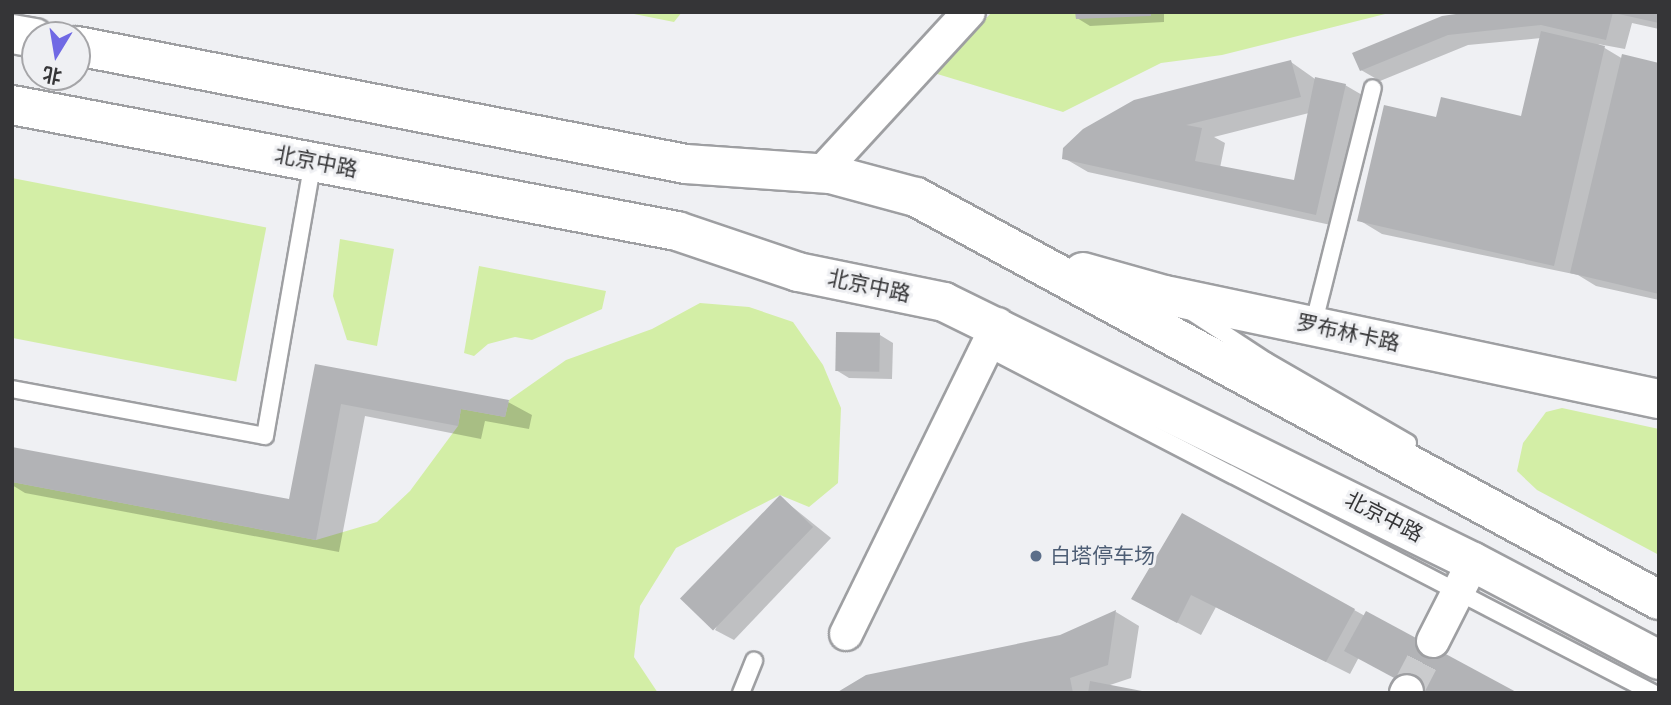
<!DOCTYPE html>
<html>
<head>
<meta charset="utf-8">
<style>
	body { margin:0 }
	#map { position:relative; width:1671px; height:705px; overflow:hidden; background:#eff0f3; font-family:Karla,"Noto Sans SC",sans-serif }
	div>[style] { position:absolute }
	.green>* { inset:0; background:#d3eea6; transform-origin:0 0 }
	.shadow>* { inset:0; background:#0003 }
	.building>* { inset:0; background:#b2b3b6; transform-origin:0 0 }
	.street-tunnel>* { height:32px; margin-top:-16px; transform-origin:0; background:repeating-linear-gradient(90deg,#cacbcd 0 32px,transparent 0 48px) }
	.roads { filter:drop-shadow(2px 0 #9e9fa2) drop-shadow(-2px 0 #9e9fa2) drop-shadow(0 2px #9e9fa2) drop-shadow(0 -2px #9e9fa2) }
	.lane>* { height:16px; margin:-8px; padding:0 8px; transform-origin:8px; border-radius:8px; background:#fff }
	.street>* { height:32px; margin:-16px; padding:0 16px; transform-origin:16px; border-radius:16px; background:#fff }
	.secondary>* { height:38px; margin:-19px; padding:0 19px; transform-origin:19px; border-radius:19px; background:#fff }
	.dots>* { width:19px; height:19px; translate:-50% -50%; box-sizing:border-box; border:4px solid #eff0f3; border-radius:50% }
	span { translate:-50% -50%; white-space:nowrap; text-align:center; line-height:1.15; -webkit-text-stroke:6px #eff0f3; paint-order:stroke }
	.street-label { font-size:21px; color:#353537 }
	.service-label { font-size:21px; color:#4e5e75 }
	.left { translate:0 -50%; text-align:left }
	.frame { position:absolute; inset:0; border:14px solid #353537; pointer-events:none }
	.north { position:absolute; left:21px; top:21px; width:70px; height:70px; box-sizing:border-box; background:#eff0f3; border:2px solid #a5a5a8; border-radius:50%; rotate:191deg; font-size:19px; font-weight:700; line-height:28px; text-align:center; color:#353537 }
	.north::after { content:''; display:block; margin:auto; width:24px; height:32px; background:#7069e4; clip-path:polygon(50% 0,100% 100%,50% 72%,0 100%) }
</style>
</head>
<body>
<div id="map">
	<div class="green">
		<i style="clip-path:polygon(624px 12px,682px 12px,674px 22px)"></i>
		<i style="clip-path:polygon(992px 12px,1393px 12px,1222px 55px,1161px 63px,1063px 112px,934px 73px)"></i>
		<i style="left:12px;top:178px;width:259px;height:157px;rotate:11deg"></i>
		<i style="clip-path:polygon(340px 239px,394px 249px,377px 346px,347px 340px,333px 296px)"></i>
		<i style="clip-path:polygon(479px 266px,606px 291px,602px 309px,532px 340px,515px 337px,488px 344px,474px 356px,464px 353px)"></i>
		<i style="clip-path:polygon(700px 303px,749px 307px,793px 322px,823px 365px,841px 408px,838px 483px,809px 507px,780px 495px,676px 548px,640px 606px,634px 657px,658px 693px,12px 693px,12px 482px,316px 540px,377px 522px,410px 491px,458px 426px,461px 409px,505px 417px,509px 400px,566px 360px,652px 329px)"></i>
		<i style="clip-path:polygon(1562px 408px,1659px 429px,1659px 555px,1537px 490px,1517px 471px,1523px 443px,1546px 412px)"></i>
	</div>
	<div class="shadow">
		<i style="clip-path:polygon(1077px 12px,1164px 12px,1164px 22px,1090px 26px,1077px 18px)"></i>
		<i style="clip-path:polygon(1659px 12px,1659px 29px,1632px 23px,1625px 49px,1598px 44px,1623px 59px,1659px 65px,1659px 300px,1596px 286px,1578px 275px,1382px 234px,1359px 220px,1437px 119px,1522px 118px,1541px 38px,1468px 45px,1380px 81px,1361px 70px,1442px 17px)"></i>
		<i style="clip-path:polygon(evenodd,1291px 62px,1315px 79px,1345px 85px,1369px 99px,1340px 227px,1088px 172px,1064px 158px,1291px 62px,1309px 113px,1295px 182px,1220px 168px,1225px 143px,1214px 137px,1309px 113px)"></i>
		<i style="clip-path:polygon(880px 335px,893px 343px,892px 379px,849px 378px,836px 370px)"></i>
		<i style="clip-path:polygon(316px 366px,508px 402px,532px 415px,529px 429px,485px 421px,481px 439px,365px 416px,339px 552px,25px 493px,12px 485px,12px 449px,290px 501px)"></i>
		<i style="clip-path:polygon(780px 497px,831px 538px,734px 640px,715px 630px)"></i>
		<i style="clip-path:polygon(1183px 515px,1365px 616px,1359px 657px,1350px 674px,1216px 607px,1201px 635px,1157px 612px)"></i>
		<i style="clip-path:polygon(1116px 612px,1139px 626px,1131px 678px,1107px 686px,1140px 693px,840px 693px,1061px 636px)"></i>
	</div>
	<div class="building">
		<i style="clip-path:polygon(1075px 12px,1151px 12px,1151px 16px,1076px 19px)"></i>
		<i style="clip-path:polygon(1470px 12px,1613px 12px,1606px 40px,1541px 25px,1448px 35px,1360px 71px,1352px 53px,1442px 16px)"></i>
		<i style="clip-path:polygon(1659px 12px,1659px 23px,1614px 13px,1615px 12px)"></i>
		<i style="clip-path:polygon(1541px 31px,1605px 46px,1554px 266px,1357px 221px,1384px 105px,1436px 117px,1441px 97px,1521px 116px)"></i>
		<i style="clip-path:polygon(1622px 54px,1659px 63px,1659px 294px,1570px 273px)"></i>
		<i style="clip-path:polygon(1291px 60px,1301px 97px,1186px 125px,1202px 128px,1195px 161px,1294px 180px,1315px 77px,1346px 84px,1316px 215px,1062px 159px,1063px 148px,1083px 129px,1134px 100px)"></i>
		<i style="left:836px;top:332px;width:44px;height:39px;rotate:1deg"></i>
		<i style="clip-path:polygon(315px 364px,509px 400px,505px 417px,461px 409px,458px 426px,341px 404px,316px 540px,12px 482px,12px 447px,289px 499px)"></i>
		<i style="left:780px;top:495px;width:46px;height:144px;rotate:44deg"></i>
		<i style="clip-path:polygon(1182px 513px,1355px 609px,1326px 662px,1191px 595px,1177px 623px,1131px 599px)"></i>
		<i style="clip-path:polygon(1116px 610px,1108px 665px,1070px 678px,1073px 693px,836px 693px,866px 675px,1060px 635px)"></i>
		<i style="clip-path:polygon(1366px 611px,1518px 693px,1422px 693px,1344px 651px)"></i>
		<i style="clip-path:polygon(1090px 681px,1142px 691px,1142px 693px,1088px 693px)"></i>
	</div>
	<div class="street-tunnel">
		<i style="left:1407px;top:691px;width:56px;rotate:-62.5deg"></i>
	</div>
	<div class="roads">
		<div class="lane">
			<i style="left:1193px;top:313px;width:87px;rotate:33.3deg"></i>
			<i style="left:1266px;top:361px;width:164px;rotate:30deg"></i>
			<i style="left:1313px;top:326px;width:245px;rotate:-75.9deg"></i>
			<i style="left:987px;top:348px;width:750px;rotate:27.38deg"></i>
			<i style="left:12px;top:389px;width:257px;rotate:10.5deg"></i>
			<i style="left:265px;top:436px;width:278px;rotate:-80.1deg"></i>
			<i style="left:741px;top:693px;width:35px;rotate:-68deg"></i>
		</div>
		<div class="street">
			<i style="left:820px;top:174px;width:220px;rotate:-47.4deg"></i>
			<i style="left:846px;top:634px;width:345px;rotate:-63.9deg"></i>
			<i style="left:1433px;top:641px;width:89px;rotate:-63.1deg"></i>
			<i style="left:1406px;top:693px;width:2px;rotate:-63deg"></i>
		</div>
		<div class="secondary">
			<i style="left:12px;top:34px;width:23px;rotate:10deg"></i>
			<i style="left:77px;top:46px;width:620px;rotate:10.97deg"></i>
			<i style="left:686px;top:164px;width:144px;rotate:4deg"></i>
			<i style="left:830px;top:174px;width:89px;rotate:15deg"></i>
			<i style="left:916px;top:197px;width:845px;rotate:28.48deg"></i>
			<i style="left:12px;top:105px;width:677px;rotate:10.73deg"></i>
			<i style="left:677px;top:231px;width:128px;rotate:18.7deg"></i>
			<i style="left:798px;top:272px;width:149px;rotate:11.6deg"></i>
			<i style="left:944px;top:302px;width:589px;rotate:26.17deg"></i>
			<i style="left:1473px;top:562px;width:210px;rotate:27.8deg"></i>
			<i style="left:1083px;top:272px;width:85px;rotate:15.7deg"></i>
			<i style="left:1165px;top:295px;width:505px;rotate:11.89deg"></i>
		</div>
	</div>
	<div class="dots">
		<i style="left:1036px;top:556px;background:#5c6f8a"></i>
	</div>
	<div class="street-label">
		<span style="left:316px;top:162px;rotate:11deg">北京中路</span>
		<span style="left:869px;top:286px;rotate:12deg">北京中路</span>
		<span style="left:1348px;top:333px;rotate:12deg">罗布林卡路</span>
		<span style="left:1384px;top:517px;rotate:27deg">北京中路</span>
	</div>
	<div class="service-label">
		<span class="left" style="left:1050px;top:556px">白塔停车场</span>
	</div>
	<div class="frame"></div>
	<div class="north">北</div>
</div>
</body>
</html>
